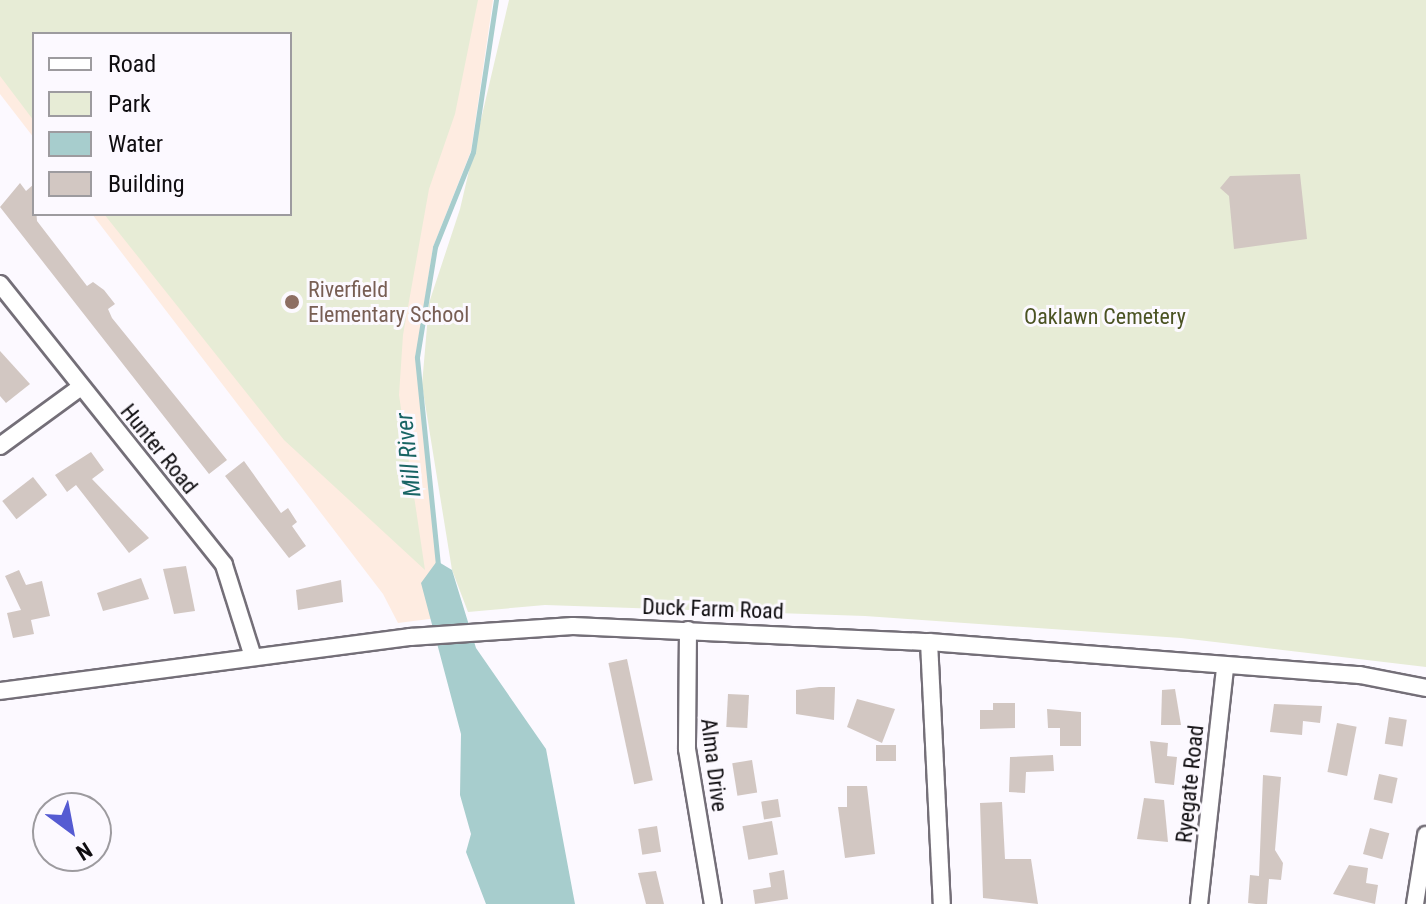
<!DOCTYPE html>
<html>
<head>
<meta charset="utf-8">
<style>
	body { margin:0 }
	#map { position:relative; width:1426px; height:904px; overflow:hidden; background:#fcf9ff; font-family:"Roboto Condensed",sans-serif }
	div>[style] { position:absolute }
	.education>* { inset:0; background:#feece1 }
	.green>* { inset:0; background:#e7ecd6 }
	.water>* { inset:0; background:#a7cdcd }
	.stream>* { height:5px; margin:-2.5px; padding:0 2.5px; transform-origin:2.5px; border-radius:2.5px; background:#a7cdcd }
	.building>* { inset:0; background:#d2c7c2; transform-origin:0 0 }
	.roads { filter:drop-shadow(2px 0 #746f78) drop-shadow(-2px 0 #746f78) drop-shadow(0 2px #746f78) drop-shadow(0 -2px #746f78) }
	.minor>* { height:16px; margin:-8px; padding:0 8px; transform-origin:8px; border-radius:8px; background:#fff }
	.dots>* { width:22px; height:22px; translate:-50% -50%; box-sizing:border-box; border:4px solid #fcf9ff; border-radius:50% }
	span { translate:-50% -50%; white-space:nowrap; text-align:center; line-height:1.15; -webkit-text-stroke:6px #fcf9ff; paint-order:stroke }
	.education-label { font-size:22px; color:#785e54 }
	.left { translate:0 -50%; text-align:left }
	.park-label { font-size:22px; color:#4b5323 }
	.street-label { font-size:22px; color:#0f0d10 }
	.water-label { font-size:24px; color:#186464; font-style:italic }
	.legend { position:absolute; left:32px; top:32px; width:260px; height:184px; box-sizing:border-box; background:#fcf9ff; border:2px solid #9d9b9f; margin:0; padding:10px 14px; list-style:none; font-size:24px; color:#0f0d10 }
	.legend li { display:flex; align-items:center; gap:16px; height:40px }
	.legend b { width:40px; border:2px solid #9d9b9f }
	.north { position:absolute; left:32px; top:792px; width:80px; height:80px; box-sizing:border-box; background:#fcf9ff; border:2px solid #9d9b9f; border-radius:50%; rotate:148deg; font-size:22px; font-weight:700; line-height:32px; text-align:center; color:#0f0d10 }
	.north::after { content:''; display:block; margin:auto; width:28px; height:36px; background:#555bd2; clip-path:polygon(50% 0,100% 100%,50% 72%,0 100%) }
</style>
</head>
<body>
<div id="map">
	<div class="education">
		<i style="clip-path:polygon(0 0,493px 0,471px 151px,433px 247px,416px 357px,445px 617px,398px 623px,383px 594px,92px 214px,290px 214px,290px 34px,34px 34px,34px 138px,0 94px)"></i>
	</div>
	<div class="green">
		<i style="clip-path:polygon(0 0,478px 0,455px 114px,429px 189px,403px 335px,399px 395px,425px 570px,284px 440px,104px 214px,290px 214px,290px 34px,34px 34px,34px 121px,0 76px)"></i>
		<i style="clip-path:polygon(509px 0,1426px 0,1426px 667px,1181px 638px,865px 616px,545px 605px,468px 612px,452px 570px,422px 385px,429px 303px,460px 209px)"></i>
	</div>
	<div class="water">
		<i style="clip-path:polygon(437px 561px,452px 570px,476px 648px,546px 749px,575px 904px,486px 904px,466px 852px,471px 834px,460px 795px,461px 734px,421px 583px)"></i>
	</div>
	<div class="stream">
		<i style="left:438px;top:565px;width:209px;rotate:-95.8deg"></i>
		<i style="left:417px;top:357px;width:111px;rotate:-80.7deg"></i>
		<i style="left:435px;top:247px;width:102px;rotate:-68.2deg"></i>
		<i style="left:473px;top:152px;width:154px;rotate:-81.4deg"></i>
	</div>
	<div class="building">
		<i style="clip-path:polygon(1300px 174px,1307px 239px,1234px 249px,1229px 196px,1220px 188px,1230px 176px)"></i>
		<i style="clip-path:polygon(20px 183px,26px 191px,34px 184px,37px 221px,87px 286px,93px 282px,104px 290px,115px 304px,108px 309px,112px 318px,227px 460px,209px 474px,0 207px)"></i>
		<i style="clip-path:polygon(0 351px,30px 384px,6px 403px,0 396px)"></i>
		<i style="clip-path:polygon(91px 452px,104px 470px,92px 479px,149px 538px,129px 553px,76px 485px,67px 492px,55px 475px)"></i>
		<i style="clip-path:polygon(244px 461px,281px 513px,288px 508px,297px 522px,292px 526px,306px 546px,289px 558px,225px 476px)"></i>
		<i style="left:33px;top:477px;width:23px;height:39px;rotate:52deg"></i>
		<i style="clip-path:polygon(186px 566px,195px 611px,174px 614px,163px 569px)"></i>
		<i style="clip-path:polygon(19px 570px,26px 585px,42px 581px,50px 616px,31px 620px,34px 634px,13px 638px,7px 613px,21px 610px,5px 576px)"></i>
		<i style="clip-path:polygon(141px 578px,149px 599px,103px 611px,97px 593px)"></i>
		<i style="clip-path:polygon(341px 580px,343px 602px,298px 610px,296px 590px)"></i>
		<i style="left:627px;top:659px;width:124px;height:19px;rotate:78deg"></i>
		<i style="clip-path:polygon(819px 687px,835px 687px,834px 720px,796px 714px,796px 690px)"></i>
		<i style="clip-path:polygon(1175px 689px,1181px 725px,1161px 725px,1162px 690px)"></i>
		<i style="left:728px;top:694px;width:21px;height:33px;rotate:3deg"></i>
		<i style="clip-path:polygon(857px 699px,895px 709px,882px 743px,847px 727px)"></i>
		<i style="clip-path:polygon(993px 703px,1015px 703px,1015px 728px,980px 729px,980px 710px,993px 710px)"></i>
		<i style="clip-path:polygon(1274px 704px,1322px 706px,1320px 723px,1303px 721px,1302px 735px,1270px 732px)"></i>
		<i style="clip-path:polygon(1047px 709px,1081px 712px,1081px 746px,1060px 746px,1060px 728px,1048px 728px)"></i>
		<i style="left:1389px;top:717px;width:18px;height:27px;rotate:9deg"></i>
		<i style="left:1337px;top:723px;width:20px;height:50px;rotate:11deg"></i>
		<i style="clip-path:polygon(1150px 741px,1168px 743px,1167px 756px,1177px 757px,1174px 785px,1155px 783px)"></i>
		<i style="left:876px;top:745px;width:20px;height:16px"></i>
		<i style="clip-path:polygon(1053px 755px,1054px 771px,1026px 772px,1025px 793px,1009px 792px,1010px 757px)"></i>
		<i style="left:752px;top:760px;width:33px;height:20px;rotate:81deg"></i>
		<i style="left:1379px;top:774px;width:19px;height:26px;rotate:12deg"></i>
		<i style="clip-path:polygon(1263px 775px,1281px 777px,1275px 850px,1283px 863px,1281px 880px,1269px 879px,1267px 904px,1256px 904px,1248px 903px,1250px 875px,1259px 876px)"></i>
		<i style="clip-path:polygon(847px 786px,867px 786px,875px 854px,845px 858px,838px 807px,847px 807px)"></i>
		<i style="clip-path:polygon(1144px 798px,1164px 800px,1168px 842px,1137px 839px)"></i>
		<i style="left:778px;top:799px;width:18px;height:17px;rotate:81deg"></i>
		<i style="clip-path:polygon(1002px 802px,1005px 859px,1031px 859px,1038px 904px,983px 898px,980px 803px)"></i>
		<i style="left:772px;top:821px;width:34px;height:30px;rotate:80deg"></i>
		<i style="left:657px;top:826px;width:26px;height:19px;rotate:81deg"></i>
		<i style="left:1370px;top:828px;width:20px;height:27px;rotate:15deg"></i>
		<i style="clip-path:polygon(1349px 865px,1368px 868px,1366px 883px,1378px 885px,1375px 904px,1333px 894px)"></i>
		<i style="clip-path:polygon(784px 870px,788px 899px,755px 904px,753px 890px,771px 887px,769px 873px)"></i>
		<i style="clip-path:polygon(656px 871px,664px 904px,646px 904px,638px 873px)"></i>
	</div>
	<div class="roads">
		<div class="minor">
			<i style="left:0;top:284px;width:359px;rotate:51.4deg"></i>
			<i style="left:224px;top:565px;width:96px;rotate:72.5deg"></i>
			<i style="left:0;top:446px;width:100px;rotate:-36.1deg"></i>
			<i style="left:688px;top:630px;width:119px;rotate:90.5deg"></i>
			<i style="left:687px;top:749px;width:157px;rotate:80.5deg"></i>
			<i style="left:929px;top:642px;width:262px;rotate:87.2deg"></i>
			<i style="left:0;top:691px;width:414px;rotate:-7.5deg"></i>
			<i style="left:410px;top:637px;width:163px;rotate:-3.9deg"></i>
			<i style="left:573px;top:626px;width:356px;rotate:2.6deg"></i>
			<i style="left:929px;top:642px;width:432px;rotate:4.4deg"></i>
			<i style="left:1360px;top:675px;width:67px;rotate:11.1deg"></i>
			<i style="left:1199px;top:904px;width:236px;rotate:-83.7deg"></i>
			<i style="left:1415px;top:904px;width:70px;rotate:-80.9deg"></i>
		</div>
	</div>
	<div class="dots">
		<i style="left:292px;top:302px;background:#8d6e63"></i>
	</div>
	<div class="education-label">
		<span class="left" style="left:308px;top:302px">Riverfield<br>Elementary School</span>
	</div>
	<div class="park-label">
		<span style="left:1105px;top:317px">Oaklawn Cemetery</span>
	</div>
	<div class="street-label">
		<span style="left:159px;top:449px;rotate:51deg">Hunter Road</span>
		<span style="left:713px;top:609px;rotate:2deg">Duck Farm Road</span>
		<span style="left:714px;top:765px;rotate:83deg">Alma Drive</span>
		<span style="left:1190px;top:784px;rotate:-84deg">Ryegate Road</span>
	</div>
	<div class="water-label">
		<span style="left:409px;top:455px;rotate:-96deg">Mill River</span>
	</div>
	<ul class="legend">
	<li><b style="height:10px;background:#fff"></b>Road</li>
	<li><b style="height:22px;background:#e7ecd6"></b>Park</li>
	<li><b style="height:22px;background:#a7cdcd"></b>Water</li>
	<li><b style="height:22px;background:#d2c7c2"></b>Building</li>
	</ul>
	<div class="north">N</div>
</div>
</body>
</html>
